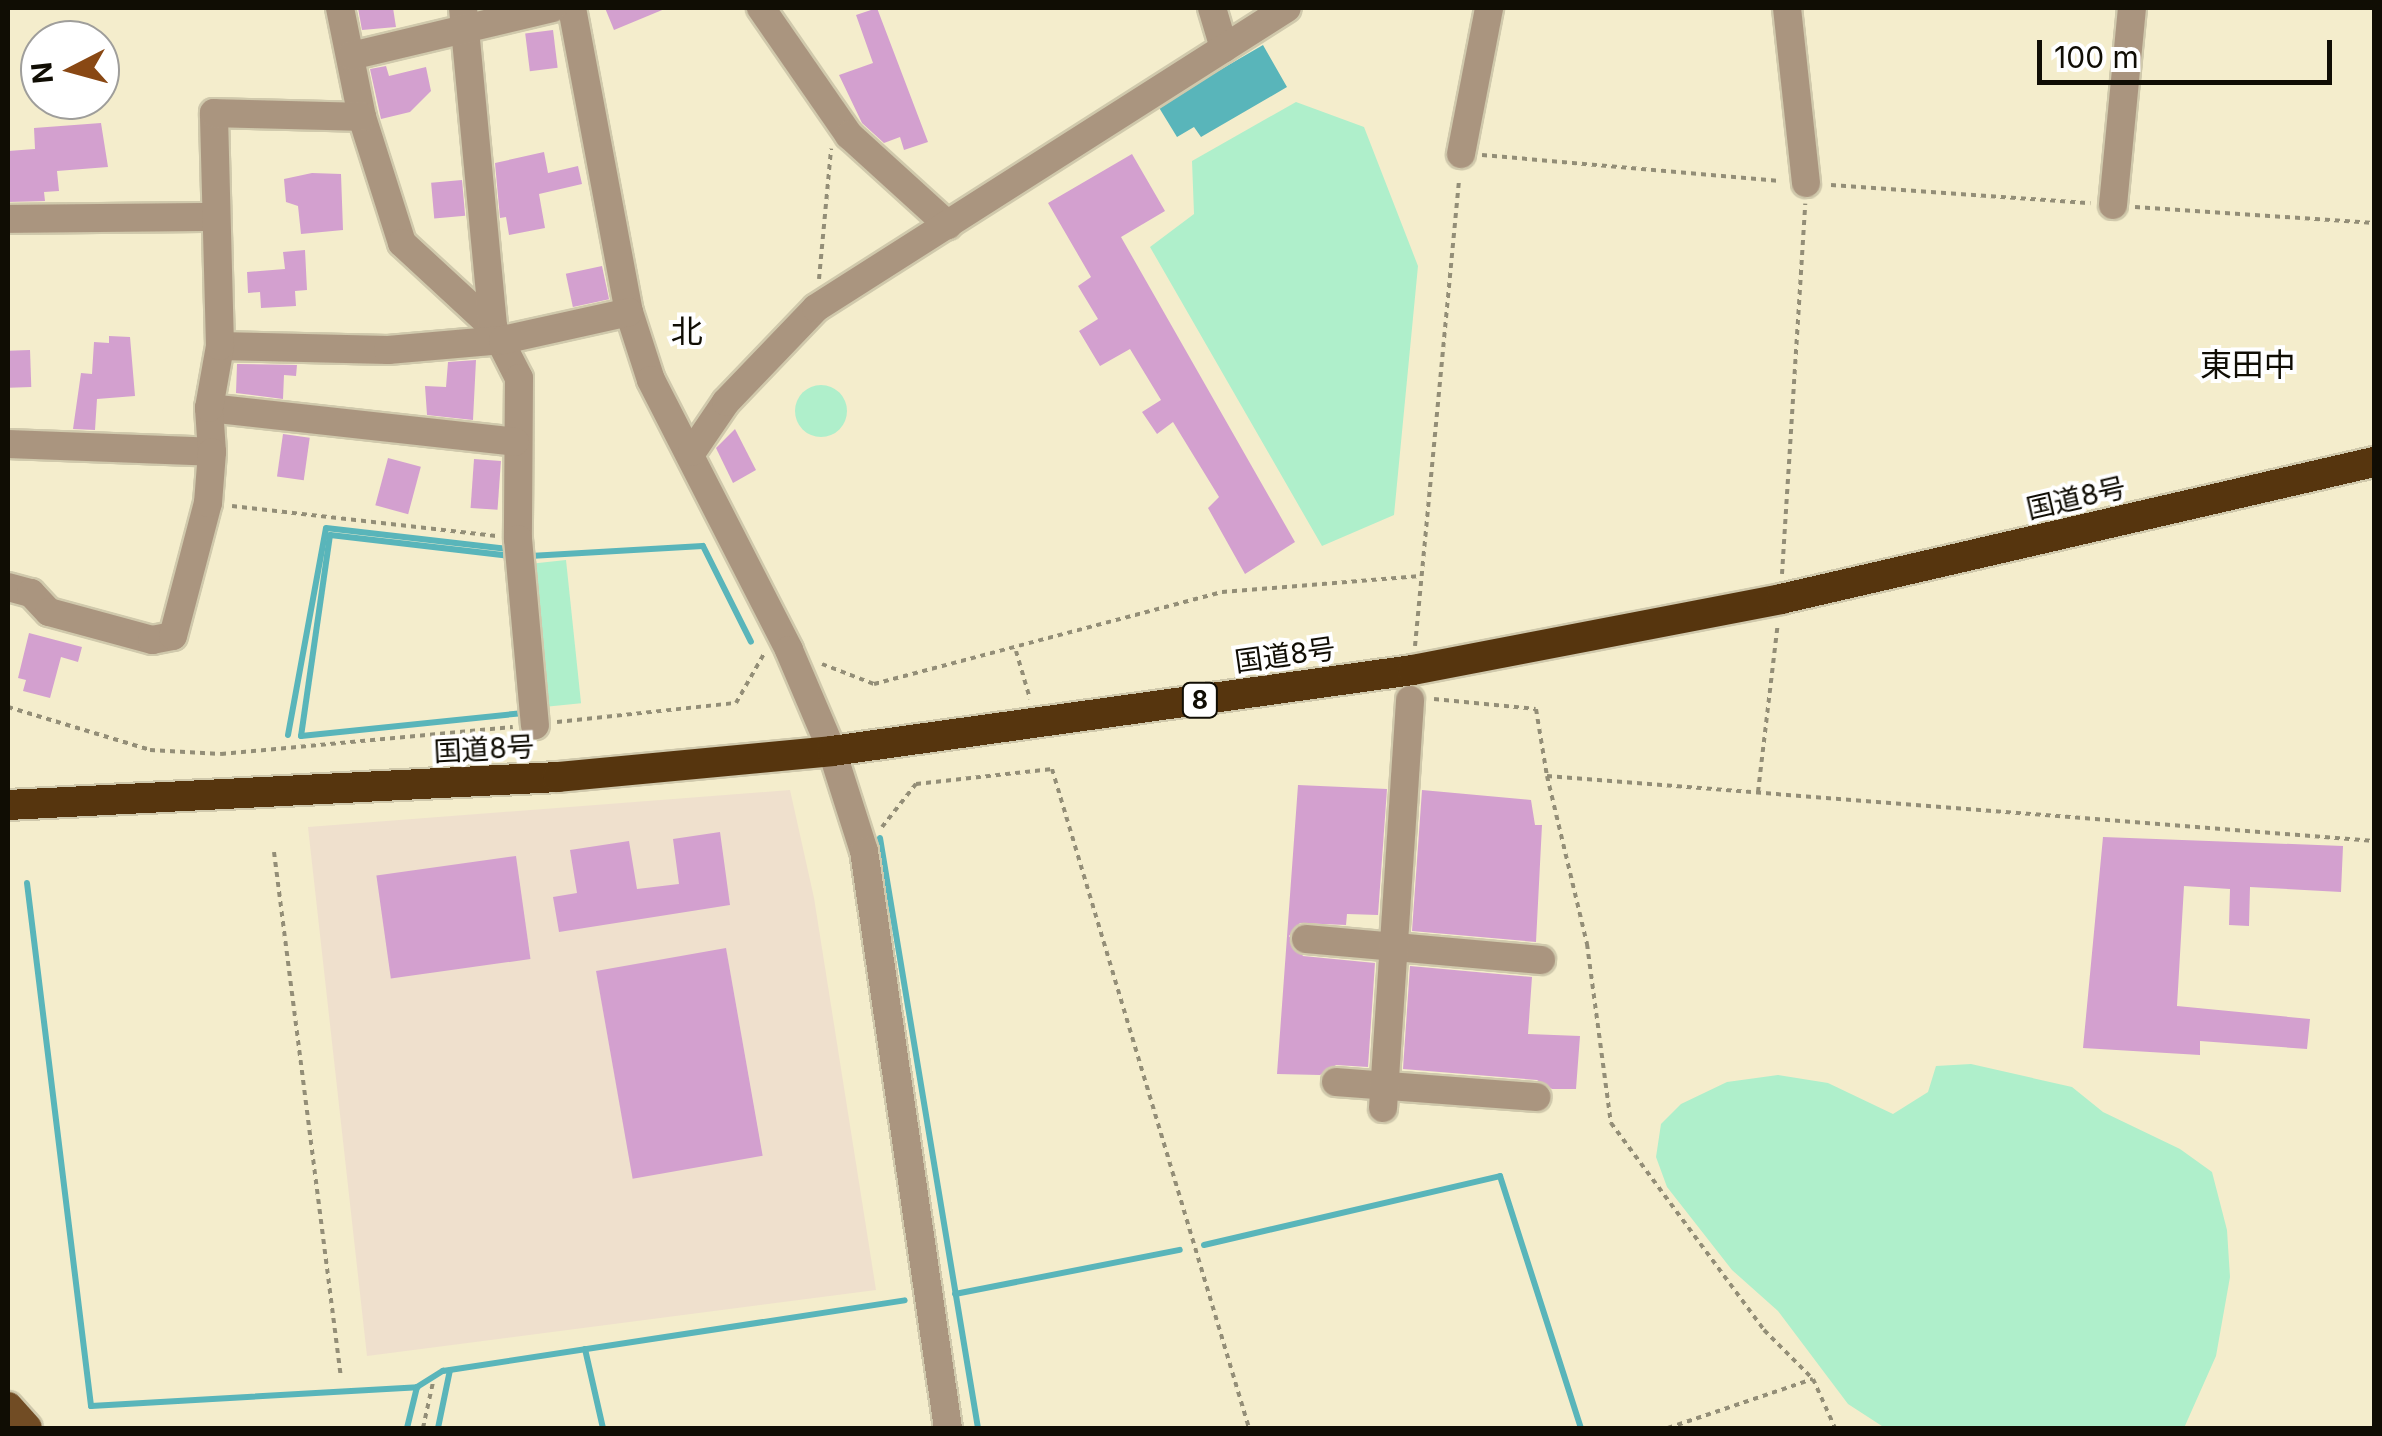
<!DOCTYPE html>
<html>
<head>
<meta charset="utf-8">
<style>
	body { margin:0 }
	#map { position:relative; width:2382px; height:1436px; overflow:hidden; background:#f4edcc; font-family:Inter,"Noto Sans JP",sans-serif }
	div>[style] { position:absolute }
	.industrial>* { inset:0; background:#efe0cd }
	.green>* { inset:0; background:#afefcb; transform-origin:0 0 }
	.round { border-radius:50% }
	.water>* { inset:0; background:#59b5ba }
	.stream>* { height:6px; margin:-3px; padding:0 3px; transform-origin:3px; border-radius:3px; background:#59b5ba }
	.building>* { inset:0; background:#d3a0cf; transform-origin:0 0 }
	.path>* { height:4px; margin-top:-2px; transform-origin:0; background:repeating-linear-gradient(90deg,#938e77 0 5px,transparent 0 10px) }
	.roads { filter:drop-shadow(2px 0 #d0c9ac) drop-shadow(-2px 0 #d0c9ac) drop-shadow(0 2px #d0c9ac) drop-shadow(0 -2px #d0c9ac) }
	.minor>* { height:28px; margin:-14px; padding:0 14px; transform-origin:14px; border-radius:14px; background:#aa957f }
	.major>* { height:30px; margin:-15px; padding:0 15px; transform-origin:15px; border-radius:15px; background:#714c24 }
	.highway>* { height:30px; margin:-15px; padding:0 15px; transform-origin:15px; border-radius:15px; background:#56350e }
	span { translate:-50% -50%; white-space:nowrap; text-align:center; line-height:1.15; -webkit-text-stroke:8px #fff; paint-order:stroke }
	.shield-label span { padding:2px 8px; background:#fff; border:2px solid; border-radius:8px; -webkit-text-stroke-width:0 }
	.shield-label { font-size:25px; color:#100d04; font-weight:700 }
	.street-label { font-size:28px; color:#100d04 }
	.quarter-label { font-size:32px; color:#100d04 }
	.frame { position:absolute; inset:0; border:10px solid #100d04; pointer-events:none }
	.north { position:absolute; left:20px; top:20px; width:100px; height:100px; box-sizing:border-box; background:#fff; border:2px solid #9f9e9b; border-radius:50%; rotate:264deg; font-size:28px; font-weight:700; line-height:40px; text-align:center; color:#100d04 }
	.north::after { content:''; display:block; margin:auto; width:35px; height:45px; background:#894814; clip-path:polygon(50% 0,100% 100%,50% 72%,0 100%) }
	.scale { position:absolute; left:2037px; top:40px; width:295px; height:45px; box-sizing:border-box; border:5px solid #100d04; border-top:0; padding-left:12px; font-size:30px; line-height:35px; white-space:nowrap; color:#100d04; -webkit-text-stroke:8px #fff; paint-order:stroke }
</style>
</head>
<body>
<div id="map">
	<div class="industrial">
		<i style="clip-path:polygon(790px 790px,814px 898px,876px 1290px,367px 1356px,308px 827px)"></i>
	</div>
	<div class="green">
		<i style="clip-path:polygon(1296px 102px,1364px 127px,1418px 266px,1394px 515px,1322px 546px,1150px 247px,1194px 214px,1192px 161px)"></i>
		<i class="round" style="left:795px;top:385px;width:52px;height:52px"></i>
		<i style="left:566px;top:560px;width:144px;height:35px;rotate:84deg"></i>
		<i style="clip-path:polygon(1971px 1064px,2072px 1087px,2103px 1112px,2180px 1149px,2212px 1172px,2227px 1230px,2230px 1277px,2216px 1356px,2184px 1428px,1885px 1428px,1848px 1404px,1778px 1311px,1732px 1270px,1667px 1187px,1656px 1157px,1661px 1124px,1681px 1104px,1727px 1082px,1778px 1075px,1828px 1083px,1893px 1114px,1928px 1092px,1936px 1066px)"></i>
	</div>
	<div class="water">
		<i style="clip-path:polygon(1263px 45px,1287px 87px,1201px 137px,1194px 127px,1177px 137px,1158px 106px)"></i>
	</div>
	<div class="stream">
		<i style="left:511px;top:556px;width:182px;rotate:-173.4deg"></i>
		<i style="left:330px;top:535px;width:203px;rotate:98.2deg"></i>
		<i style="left:301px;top:736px;width:224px;rotate:-5.9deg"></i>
		<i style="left:530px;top:556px;width:173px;rotate:-3.3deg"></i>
		<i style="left:703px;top:546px;width:107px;rotate:63.4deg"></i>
		<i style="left:288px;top:735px;width:210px;rotate:-79.6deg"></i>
		<i style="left:326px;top:528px;width:183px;rotate:6.6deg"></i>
		<i style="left:880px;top:838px;width:598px;rotate:80.57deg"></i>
		<i style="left:27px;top:883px;width:527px;rotate:83.02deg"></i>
		<i style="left:91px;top:1406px;width:327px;rotate:-3.3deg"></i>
		<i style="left:417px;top:1387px;width:42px;rotate:103.7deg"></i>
		<i style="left:1204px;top:1245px;width:304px;rotate:-13.1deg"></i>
		<i style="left:1500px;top:1176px;width:265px;rotate:72.2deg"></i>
		<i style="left:955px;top:1294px;width:229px;rotate:-11.1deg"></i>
		<i style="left:585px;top:1349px;width:81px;rotate:77.2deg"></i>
		<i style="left:417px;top:1387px;width:31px;rotate:-32deg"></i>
		<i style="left:443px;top:1371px;width:467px;rotate:-8.7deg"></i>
		<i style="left:438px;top:1428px;width:59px;rotate:-78.3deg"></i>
	</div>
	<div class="building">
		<i style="clip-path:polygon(358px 8px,393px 8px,396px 27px,362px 30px)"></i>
		<i style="clip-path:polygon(605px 8px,667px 8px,614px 30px)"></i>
		<i style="clip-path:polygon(877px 8px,928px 142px,904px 150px,900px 137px,884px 143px,862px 123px,839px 75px,873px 63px,856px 15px)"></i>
		<i style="left:553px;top:30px;width:38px;height:28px;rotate:83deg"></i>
		<i style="clip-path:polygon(386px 66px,389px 76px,426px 67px,431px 91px,410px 112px,381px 119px,370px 69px)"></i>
		<i style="clip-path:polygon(101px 123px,108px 167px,57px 171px,59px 191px,44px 192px,45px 201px,8px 202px,8px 151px,35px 149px,34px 128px)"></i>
		<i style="clip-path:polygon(544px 152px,548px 173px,578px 166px,582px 184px,539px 194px,545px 228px,509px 235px,506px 217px,500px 218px,495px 163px)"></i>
		<i style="clip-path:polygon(1132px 154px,1165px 211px,1121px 237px,1295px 542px,1245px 574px,1208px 508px,1219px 497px,1173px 422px,1157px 434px,1142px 412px,1161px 400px,1130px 349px,1100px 366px,1079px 331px,1098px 319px,1078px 286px,1091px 277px,1048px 203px)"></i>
		<i style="clip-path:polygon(312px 173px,341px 174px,343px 230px,301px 234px,298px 206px,286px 202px,284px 179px)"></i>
		<i style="left:462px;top:180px;width:36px;height:31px;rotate:85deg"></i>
		<i style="clip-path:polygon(305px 250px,307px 290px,295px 291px,296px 306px,261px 308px,260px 292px,248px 293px,247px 272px,285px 269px,283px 252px)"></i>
		<i style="left:602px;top:266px;width:34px;height:37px;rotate:78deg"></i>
		<i style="clip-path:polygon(109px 336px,130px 337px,135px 396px,97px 399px,95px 430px,73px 429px,81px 373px,92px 374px,94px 342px,109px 343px)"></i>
		<i style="left:30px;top:350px;width:37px;height:22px;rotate:88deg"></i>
		<i style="clip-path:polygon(476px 360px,473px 420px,427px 415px,425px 386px,446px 387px,448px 362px)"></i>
		<i style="clip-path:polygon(237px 364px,297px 365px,296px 376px,284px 375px,283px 399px,236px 393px)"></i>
		<i style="clip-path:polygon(735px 429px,756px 470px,733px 483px,716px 448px)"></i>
		<i style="left:283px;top:434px;width:27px;height:43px;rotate:8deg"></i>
		<i style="left:388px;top:458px;width:34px;height:49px;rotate:15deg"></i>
		<i style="left:474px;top:459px;width:27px;height:49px;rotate:4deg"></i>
		<i style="clip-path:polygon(29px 633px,82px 647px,78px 662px,61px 657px,50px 698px,23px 691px,26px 680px,18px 678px)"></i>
		<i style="clip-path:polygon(1298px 785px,1387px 789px,1378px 915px,1347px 914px,1346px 925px,1300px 923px,1289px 936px,1303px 956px,1375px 963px,1368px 1067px,1336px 1065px,1320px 1075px,1277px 1074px)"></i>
		<i style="clip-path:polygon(1422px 790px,1531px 800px,1535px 825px,1542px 825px,1536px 942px,1412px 931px)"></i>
		<i style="clip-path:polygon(720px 832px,730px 905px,559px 932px,553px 897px,577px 893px,570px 850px,629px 841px,637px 889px,679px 884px,673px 839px)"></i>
		<i style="clip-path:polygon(2103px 837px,2343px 846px,2341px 892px,2250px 887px,2249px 926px,2229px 925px,2230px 889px,2184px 886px,2177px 1006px,2310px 1019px,2307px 1049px,2200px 1041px,2200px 1055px,2083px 1048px)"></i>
		<i style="left:516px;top:856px;width:104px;height:141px;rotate:82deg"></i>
		<i style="left:726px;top:948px;width:211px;height:132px;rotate:80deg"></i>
		<i style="clip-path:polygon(1410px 966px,1532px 977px,1528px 1034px,1580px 1036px,1576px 1089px,1552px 1089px,1537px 1080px,1403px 1069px)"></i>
	</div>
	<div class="path">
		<i style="left:1482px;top:155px;width:300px;rotate:5deg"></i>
		<i style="left:1831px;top:185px;width:260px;rotate:4deg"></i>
		<i style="left:2135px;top:207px;width:240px;rotate:3.8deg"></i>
		<i style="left:819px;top:279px;width:131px;rotate:-84.7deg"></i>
		<i style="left:232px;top:506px;width:266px;rotate:6.5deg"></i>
		<i style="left:1782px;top:574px;width:371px;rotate:-86.4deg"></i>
		<i style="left:1415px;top:646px;width:470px;rotate:-84.6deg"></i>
		<i style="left:1016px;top:651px;width:50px;rotate:73.7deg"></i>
		<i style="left:822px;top:664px;width:56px;rotate:21deg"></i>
		<i style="left:874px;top:684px;width:360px;rotate:-14.8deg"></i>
		<i style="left:1222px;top:592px;width:199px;rotate:-4.6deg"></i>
		<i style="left:1434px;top:699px;width:102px;rotate:5.6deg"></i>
		<i style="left:1536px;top:709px;width:68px;rotate:80.7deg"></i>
		<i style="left:1547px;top:776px;width:830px;rotate:4.49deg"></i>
		<i style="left:8px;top:707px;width:148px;rotate:16.8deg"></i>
		<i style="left:150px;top:750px;width:71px;rotate:3.2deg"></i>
		<i style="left:221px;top:754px;width:293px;rotate:-5.3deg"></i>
		<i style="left:557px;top:722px;width:180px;rotate:-6.1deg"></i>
		<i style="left:736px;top:703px;width:59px;rotate:-60.4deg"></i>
		<i style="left:1547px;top:776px;width:173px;rotate:76.6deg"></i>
		<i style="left:1587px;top:944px;width:181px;rotate:82.4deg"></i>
		<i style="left:1611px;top:1123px;width:257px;rotate:53.5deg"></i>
		<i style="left:1764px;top:1330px;width:69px;rotate:45deg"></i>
		<i style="left:1758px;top:792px;width:170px;rotate:-83.3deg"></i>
		<i style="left:882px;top:827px;width:55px;rotate:-51.7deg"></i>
		<i style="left:916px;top:784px;width:137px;rotate:-6.3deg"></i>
		<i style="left:1052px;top:769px;width:688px;rotate:73.36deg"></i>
		<i style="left:274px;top:852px;width:530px;rotate:82.74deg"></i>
		<i style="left:423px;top:1428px;width:47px;rotate:-77.7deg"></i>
		<i style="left:1668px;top:1428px;width:153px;rotate:-18.7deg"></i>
		<i style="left:1813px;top:1379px;width:54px;rotate:65.8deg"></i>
	</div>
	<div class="roads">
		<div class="minor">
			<i style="left:340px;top:8px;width:111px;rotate:78.6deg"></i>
			<i style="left:362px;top:117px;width:132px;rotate:72.4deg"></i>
			<i style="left:402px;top:243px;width:124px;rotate:42.7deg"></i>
			<i style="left:493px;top:327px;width:57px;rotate:63deg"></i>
			<i style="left:519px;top:378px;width:161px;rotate:90.4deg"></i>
			<i style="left:518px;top:539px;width:187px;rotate:84.8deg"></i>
			<i style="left:463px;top:8px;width:320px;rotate:84.6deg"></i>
			<i style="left:572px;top:8px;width:309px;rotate:79.4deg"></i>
			<i style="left:629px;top:312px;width:71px;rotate:72.1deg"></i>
			<i style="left:651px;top:380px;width:303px;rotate:62.9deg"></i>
			<i style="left:789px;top:650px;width:110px;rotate:66.9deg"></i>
			<i style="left:832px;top:751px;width:105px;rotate:72.3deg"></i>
			<i style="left:864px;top:851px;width:583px;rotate:81.72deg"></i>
			<i style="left:761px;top:8px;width:155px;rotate:55.3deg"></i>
			<i style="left:849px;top:135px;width:134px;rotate:42.3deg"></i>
			<i style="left:1212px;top:8px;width:42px;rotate:73.3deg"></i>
			<i style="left:1787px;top:8px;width:176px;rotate:83.8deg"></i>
			<i style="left:351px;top:56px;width:207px;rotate:-13.4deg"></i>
			<i style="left:1461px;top:154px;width:149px;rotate:-79.1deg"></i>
			<i style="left:2113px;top:205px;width:198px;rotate:-84.5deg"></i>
			<i style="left:8px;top:219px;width:205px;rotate:-0.6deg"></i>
			<i style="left:220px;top:346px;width:168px;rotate:1.4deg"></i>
			<i style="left:388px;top:350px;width:115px;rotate:-5deg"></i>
			<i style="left:503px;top:340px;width:129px;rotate:-12.5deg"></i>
			<i style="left:209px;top:408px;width:308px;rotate:6.3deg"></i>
			<i style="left:8px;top:444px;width:204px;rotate:2.2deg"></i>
			<i style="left:212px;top:452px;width:44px;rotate:-93.9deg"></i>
			<i style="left:209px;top:408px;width:63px;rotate:-79.9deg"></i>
			<i style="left:220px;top:346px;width:233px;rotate:-91.5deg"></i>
			<i style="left:214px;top:113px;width:148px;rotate:1.5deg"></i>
			<i style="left:692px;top:452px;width:60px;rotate:-55.8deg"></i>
			<i style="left:726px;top:402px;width:130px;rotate:-46.2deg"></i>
			<i style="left:816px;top:308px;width:558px;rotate:-32.49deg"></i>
			<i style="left:8px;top:587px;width:24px;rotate:15deg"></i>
			<i style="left:31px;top:593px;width:26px;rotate:47deg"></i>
			<i style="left:49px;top:612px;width:107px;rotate:15.2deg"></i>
			<i style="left:152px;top:640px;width:21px;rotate:-11deg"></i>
			<i style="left:173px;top:636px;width:138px;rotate:-75.3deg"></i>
			<i style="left:208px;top:503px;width:51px;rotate:-85.5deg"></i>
			<i style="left:1306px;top:939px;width:236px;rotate:5.1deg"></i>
			<i style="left:1336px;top:1082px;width:201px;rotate:4.3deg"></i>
			<i style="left:1383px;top:1108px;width:409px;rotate:-86.2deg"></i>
		</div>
		<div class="major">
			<i style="left:8px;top:1407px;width:28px;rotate:48deg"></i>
		</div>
		<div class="highway">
			<i style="left:8px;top:805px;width:551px;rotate:-2.91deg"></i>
			<i style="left:558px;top:777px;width:275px;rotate:-5.4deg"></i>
			<i style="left:832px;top:751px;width:587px;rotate:-7.94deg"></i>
			<i style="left:1413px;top:670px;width:375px;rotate:-10.9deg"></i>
			<i style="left:1781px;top:599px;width:609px;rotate:-13.01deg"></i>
		</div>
	</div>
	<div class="shield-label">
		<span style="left:1200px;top:700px">8</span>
	</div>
	<div class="street-label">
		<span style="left:2076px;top:498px;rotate:-13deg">国道8号</span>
		<span style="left:1285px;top:655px;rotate:-8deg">国道8号</span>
		<span style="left:484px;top:749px;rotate:-3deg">国道8号</span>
	</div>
	<div class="quarter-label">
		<span style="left:687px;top:332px">北</span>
		<span style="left:2248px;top:365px">東田中</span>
	</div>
	<div class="frame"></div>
	<div class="north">N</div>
	<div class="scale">100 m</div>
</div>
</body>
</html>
